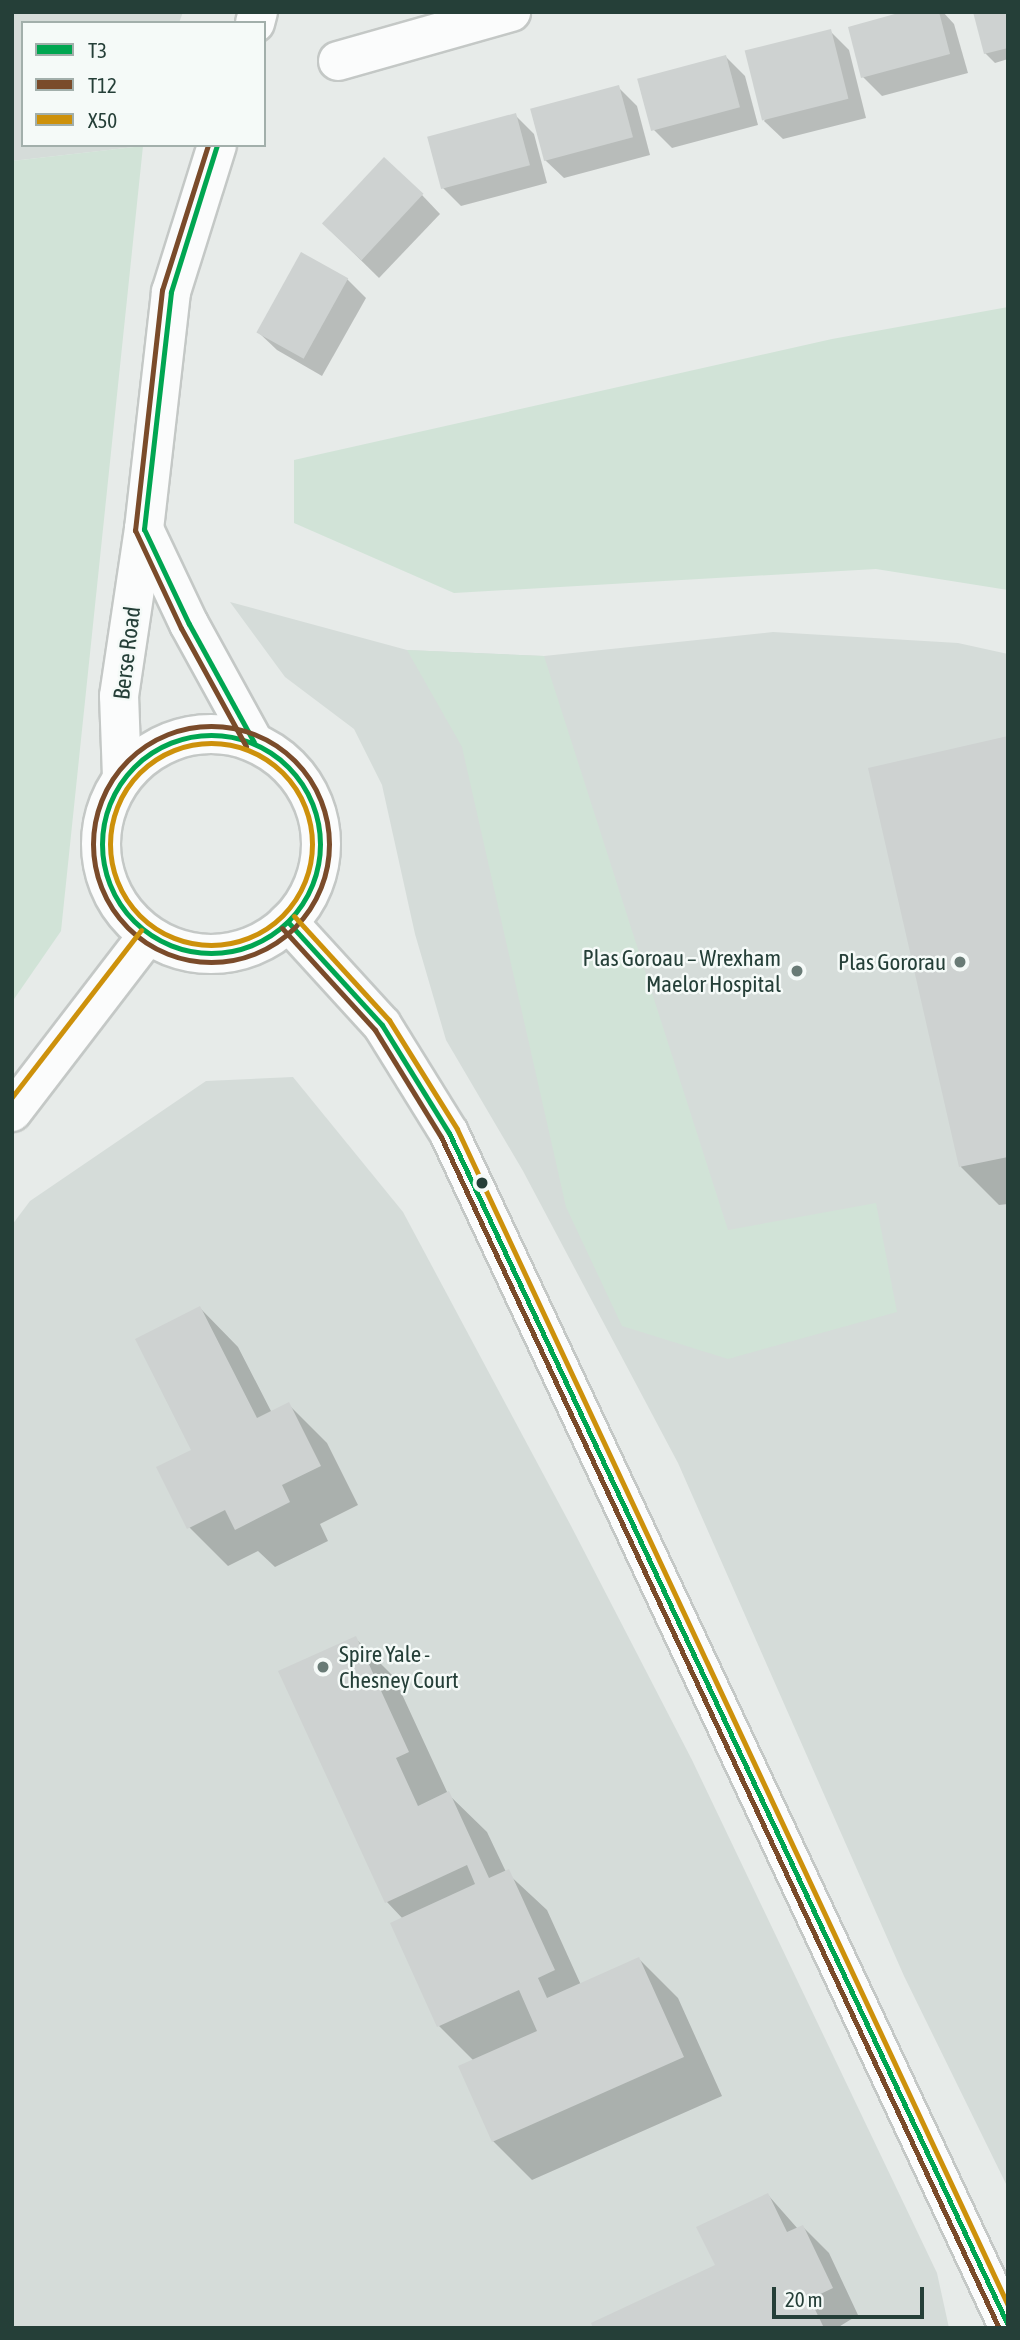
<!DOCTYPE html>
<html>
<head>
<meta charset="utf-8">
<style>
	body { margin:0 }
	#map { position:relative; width:1020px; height:2340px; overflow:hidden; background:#e7ebe9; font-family:"Asap Condensed",sans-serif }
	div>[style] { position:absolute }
	.built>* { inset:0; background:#d5dcd9 }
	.green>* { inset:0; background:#d1e3d7 }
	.shadow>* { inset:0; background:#0003 }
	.building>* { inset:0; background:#ced2d1; transform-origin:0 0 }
	.roads { filter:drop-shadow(2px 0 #c4c8c6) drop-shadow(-2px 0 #c4c8c6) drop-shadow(0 2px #c4c8c6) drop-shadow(0 -2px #c4c8c6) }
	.street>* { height:38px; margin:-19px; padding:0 19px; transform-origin:19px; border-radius:19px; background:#fbfcfc }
	.secondary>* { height:38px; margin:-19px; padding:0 19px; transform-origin:19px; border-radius:19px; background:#fbfcfc }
	.secondary>.ring { margin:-19px; padding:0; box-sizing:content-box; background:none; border:38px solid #fbfcfc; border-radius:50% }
	.bus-1>* { height:5px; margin:-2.5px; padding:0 2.5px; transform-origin:2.5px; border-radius:2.5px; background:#00a651 }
	.bus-1>.ring { margin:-2.5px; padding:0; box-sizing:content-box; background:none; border:5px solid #00a651; border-radius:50% }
	.bus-2>* { height:5px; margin:-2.5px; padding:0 2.5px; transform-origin:2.5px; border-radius:2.5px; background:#7a4b2a }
	.bus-2>.ring { margin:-2.5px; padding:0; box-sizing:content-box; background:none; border:5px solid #7a4b2a; border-radius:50% }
	.bus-3>* { height:5px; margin:-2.5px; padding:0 2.5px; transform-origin:2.5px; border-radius:2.5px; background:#cd910b }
	.bus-3>.ring { margin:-2.5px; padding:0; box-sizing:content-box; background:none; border:5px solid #cd910b; border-radius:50% }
	.dots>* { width:19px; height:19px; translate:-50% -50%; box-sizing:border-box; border:4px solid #f5faf8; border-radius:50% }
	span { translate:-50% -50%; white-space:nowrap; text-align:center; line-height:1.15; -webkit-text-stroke:5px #f5faf8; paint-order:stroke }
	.street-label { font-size:23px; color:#253f38 }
	.poi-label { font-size:23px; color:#253f38 }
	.right { translate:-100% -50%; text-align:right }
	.left { translate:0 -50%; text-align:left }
	.frame { position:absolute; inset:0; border:14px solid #253f38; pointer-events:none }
	.legend { position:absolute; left:21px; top:21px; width:245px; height:126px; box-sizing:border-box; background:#f5faf8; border:2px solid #a2afab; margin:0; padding:9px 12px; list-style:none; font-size:21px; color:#253f38 }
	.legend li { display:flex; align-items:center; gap:14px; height:35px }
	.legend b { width:35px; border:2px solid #a2afab }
	.scale { position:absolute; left:772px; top:2287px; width:152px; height:32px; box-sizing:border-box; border:4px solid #253f38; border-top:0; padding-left:9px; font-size:21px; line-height:24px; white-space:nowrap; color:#253f38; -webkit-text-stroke:5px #f5faf8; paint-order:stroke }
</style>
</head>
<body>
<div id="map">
	<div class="built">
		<i style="clip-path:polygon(12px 12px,183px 12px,179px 23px,23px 23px,23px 145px,143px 146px,12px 161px)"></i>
		<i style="clip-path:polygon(230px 602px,407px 650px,544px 656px,773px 632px,958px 643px,1008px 654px,1008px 2188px,904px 1976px,678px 1463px,523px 1171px,446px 1040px,415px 934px,382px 785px,354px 729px,285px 677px)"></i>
		<i style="clip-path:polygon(293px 1077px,403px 1212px,570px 1524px,692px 1760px,937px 2273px,949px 2328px,12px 2328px,12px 1225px,30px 1201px,206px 1081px)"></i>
	</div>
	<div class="green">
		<i style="clip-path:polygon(143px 146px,61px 931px,12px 1002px,12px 161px)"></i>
		<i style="clip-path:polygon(1008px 307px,1008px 590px,876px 569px,454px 593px,294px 523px,294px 460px,832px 339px)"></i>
		<i style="clip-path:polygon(407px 650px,544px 656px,728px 1230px,876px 1203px,897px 1312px,728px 1359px,622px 1326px,566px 1207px,462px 747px)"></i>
	</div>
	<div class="shadow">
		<i style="clip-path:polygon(909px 12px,943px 12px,954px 24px,968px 73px,882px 96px,863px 77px)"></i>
		<i style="clip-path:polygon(1008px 12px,1008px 59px,995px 63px,985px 53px)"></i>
		<i style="clip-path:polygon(830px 31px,849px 50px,866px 118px,783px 139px,764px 121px)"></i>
		<i style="clip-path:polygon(726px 57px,745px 76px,758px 125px,672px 148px,653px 129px)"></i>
		<i style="clip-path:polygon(618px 87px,637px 106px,650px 155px,564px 178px,545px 160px)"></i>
		<i style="clip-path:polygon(515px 115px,534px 134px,547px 183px,461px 206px,442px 187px)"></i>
		<i style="clip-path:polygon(422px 195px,440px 214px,379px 278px,323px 223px)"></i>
		<i style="clip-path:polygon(347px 279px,366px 298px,322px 376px,277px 350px,258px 332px)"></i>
		<i style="clip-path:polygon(1008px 736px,1008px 1204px,999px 1205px,961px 1167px)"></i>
		<i style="clip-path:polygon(200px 1308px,238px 1347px,272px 1413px,289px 1405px,327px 1443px,358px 1505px,320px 1524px,328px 1541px,275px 1567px,258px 1551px,228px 1566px,189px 1527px)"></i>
		<i style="clip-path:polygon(355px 1638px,394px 1677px,448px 1794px,487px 1832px,506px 1872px,547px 1910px,581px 1985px,639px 1959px,678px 1998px,722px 2096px,532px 2180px,493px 2141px,474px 2061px,439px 2026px,403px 1919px,387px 1902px)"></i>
		<i style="clip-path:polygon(768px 2195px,798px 2229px,803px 2227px,829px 2253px,858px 2315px,837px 2328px,595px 2328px,717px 2266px)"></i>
	</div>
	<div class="building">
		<i style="clip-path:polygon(902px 12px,939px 12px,950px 54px,861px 78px,848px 27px)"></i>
		<i style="clip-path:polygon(973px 12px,1008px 12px,1008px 48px,984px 54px)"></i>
		<i style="left:831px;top:29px;width:72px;height:89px;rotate:76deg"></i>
		<i style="left:726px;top:55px;width:54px;height:92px;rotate:75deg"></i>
		<i style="left:619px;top:85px;width:54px;height:92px;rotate:75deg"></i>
		<i style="left:516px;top:113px;width:54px;height:92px;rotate:75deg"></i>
		<i style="left:384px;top:157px;width:54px;height:91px;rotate:43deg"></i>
		<i style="left:301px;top:252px;width:54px;height:92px;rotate:29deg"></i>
		<i style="clip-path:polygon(1008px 736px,1008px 1157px,959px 1167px,868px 768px)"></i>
		<i style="clip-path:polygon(200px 1306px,257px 1418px,289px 1402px,321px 1466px,282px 1485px,290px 1502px,235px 1530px,225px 1510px,187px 1529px,156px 1467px,191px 1450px,135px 1339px)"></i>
		<i style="clip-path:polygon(356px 1636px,409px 1752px,396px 1758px,418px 1806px,449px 1791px,489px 1878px,509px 1869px,555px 1970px,538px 1978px,547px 1998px,639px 1957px,684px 2057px,492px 2142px,458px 2066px,537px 2031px,519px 1990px,437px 2027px,390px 1923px,475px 1884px,467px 1865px,385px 1903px,278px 1671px)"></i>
		<i style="clip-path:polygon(768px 2193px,787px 2232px,803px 2225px,833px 2288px,810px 2299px,824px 2328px,593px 2328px,591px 2323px,715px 2265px,696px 2227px)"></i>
	</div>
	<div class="roads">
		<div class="street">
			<i style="left:338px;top:61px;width:180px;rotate:-15.8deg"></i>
			<i style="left:288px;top:922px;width:139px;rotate:47.6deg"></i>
			<i style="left:382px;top:1025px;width:127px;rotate:58.2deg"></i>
			<i style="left:449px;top:1133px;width:1317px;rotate:64.89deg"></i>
		</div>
		<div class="secondary">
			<i style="left:255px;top:23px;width:11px;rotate:-75deg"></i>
			<i style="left:144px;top:529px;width:105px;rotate:64.7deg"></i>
			<i style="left:189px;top:624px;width:135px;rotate:61.2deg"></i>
			<i class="ring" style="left:101px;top:734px;width:182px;height:182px"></i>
			<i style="left:122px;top:777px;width:81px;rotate:-92.1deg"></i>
			<i style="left:119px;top:696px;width:169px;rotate:-81.5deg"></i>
			<i style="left:144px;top:529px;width:239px;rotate:-83.5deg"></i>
			<i style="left:171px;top:292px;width:154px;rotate:-72.6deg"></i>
			<i style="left:12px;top:1112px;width:223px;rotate:-52.5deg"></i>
		</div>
	</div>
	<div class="bus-1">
		<i style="left:217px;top:145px;width:154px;rotate:107.4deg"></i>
		<i style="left:171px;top:292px;width:239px;rotate:96.5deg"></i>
		<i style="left:144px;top:529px;width:105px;rotate:64.7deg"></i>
		<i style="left:189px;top:624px;width:135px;rotate:61.2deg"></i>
		<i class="ring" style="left:102px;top:735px;width:213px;height:213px"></i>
		<i style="left:288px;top:922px;width:139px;rotate:47.6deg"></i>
		<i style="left:382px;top:1025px;width:127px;rotate:58.2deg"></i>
		<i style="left:449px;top:1133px;width:1317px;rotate:64.88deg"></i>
	</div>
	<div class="bus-2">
		<i style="left:208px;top:145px;width:152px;rotate:107.6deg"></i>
		<i style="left:162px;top:290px;width:242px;rotate:96.4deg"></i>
		<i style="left:135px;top:530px;width:108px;rotate:64.9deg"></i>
		<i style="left:181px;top:628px;width:135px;rotate:61.2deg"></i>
		<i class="ring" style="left:93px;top:726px;width:231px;height:231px"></i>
		<i style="left:282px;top:928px;width:138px;rotate:47.6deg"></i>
		<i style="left:375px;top:1030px;width:126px;rotate:58.3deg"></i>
		<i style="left:441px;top:1137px;width:1315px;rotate:64.9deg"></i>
	</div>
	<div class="bus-3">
		<i class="ring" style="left:110px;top:743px;width:197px;height:197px"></i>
		<i style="left:294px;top:916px;width:141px;rotate:47.6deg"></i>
		<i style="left:389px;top:1020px;width:128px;rotate:58deg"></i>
		<i style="left:457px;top:1129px;width:1299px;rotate:64.9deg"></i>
		<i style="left:12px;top:1097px;width:211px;rotate:-52.3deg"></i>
	</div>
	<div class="dots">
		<i style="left:960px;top:962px;background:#697b76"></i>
		<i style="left:797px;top:971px;background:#697b76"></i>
		<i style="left:482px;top:1183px;background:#253f38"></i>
		<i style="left:323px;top:1667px;background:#697b76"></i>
	</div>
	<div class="street-label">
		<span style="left:127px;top:653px;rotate:-83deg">Berse Road</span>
	</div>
	<div class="poi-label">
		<span class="right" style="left:781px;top:971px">Plas Goroau – Wrexham<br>Maelor Hospital</span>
		<span class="right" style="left:946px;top:962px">Plas Gororau</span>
		<span class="left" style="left:339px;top:1667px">Spire Yale -<br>Chesney Court</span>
	</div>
	<div class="frame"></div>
	<ul class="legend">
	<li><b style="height:9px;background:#00a651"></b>T3</li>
	<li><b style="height:9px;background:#7a4b2a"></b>T12</li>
	<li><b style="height:9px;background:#cd910b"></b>X50</li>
	</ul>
	<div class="scale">20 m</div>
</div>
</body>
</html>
